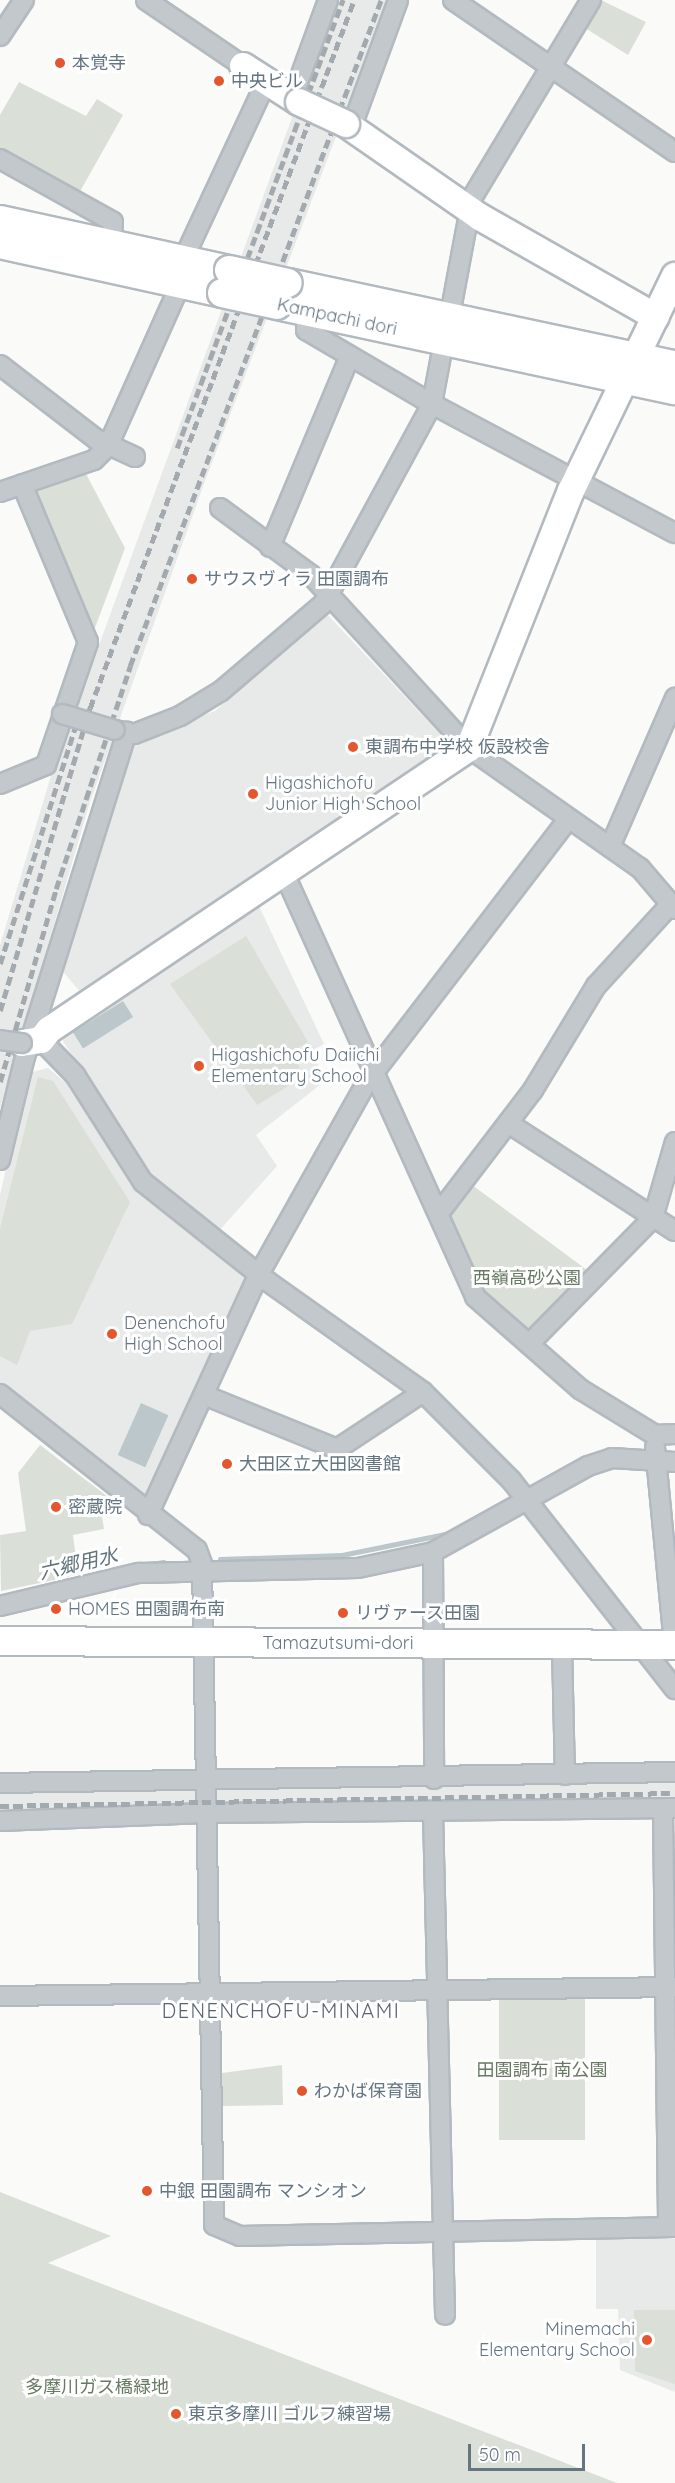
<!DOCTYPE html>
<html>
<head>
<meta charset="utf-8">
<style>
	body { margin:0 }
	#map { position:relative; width:675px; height:2483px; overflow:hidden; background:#fafaf8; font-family:Quicksand,"Noto Sans JP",sans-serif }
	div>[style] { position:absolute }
	.built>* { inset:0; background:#e8e9e9 }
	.green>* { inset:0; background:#dadfd7; transform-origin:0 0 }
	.water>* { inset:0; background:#bbc7cb; transform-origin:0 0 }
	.stream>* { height:4.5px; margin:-2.25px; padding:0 2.25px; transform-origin:2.25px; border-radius:2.25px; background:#bbc7cb }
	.roads { filter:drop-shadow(2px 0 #b3babf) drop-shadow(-2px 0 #b3babf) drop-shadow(0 2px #b3babf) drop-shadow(0 -2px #b3babf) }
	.street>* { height:18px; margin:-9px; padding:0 9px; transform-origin:9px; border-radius:9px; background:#c3c8cc }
	.secondary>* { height:26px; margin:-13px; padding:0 13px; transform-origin:13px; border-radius:13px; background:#fff }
	.primary>* { height:28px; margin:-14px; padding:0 14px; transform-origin:14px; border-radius:14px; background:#fff }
	.rail>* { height:4.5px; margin-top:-2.25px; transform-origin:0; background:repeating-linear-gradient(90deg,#a2aab0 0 9px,transparent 0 13.5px) }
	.bridges { filter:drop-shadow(2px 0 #b3babf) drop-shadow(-2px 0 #b3babf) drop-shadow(0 2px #b3babf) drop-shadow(0 -2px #b3babf) }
	.street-bridge>* { height:18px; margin:-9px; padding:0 9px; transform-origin:9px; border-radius:9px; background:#c3c8cc }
	.secondary-bridge>* { height:26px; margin:-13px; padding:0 13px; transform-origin:13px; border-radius:13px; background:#fff }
	.primary-bridge>* { height:28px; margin:-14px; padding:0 14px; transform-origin:14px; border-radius:14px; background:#fff }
	.dots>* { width:16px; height:16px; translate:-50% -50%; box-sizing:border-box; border:3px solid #fff; border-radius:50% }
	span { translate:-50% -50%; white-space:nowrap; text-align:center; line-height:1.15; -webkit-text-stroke:6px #fff; paint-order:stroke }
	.poi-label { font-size:18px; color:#657683 }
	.left { translate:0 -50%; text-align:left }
	.right { translate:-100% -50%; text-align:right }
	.street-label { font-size:18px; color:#657683 }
	.park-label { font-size:18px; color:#687a64 }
	.water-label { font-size:20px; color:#60757c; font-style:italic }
	.neighbourhood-label { font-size:20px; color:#57646e; letter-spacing:1.5px }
	.scale { position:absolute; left:468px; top:2444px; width:117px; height:27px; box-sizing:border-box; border:3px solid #657683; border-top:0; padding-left:8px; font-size:18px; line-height:21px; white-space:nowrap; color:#657683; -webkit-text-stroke:4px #fff; paint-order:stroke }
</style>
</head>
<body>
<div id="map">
	<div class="built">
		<i style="clip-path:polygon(335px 0,388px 0,205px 481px,90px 802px,0 1108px,0 945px,50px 779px)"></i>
		<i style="clip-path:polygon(326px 613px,456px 751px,83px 995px,58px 966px,133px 740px,215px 711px)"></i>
		<i style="clip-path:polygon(257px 902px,324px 1044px,312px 1051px,325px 1081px,256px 1135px,277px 1166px,217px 1233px,144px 1170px,63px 1041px,65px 1030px)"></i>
		<i style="clip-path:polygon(48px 1068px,66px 1083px,130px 1179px,247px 1281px,145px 1502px,0 1386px,0 1195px,28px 1073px)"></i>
		<i style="clip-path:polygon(675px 1775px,675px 1803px,0 1812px,0 1789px)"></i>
		<i style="clip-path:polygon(596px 2239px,675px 2239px,675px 2392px,620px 2370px,618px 2309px,596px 2309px)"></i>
	</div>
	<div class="green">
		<i style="clip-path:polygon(601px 0,646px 22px,628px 55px,585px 28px)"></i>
		<i style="clip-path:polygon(19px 82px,86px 116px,97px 99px,123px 115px,78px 195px,0 153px,0 115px)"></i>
		<i style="clip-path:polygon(85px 472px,125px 548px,93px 633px,33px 490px)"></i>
		<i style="clip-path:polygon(246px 936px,308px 1042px,293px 1051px,303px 1077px,257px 1105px,170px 984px)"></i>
		<i style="clip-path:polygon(38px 1077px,53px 1081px,130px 1202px,72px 1324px,30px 1331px,17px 1365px,0 1356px,0 1229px)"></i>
		<i style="clip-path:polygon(468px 1182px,591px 1273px,530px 1336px,481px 1293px,447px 1214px)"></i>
		<i style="clip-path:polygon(40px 1445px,112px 1500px,114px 1514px,102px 1516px,104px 1529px,73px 1535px,78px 1575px,1px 1591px,0 1535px,26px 1531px,18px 1473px)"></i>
		<i style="left:585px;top:1998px;width:142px;height:86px;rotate:90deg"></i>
		<i style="clip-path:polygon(282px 2065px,283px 2105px,222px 2106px,222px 2073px)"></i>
		<i style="clip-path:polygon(0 2192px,111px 2236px,48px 2263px,617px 2483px,0 2483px)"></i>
		<i style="clip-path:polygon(634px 2310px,675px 2310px,675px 2384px,635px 2371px)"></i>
	</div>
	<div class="water">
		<i style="left:123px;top:1001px;width:19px;height:59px;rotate:58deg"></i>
		<i style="left:141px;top:1403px;width:30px;height:57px;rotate:24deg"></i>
	</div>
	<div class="stream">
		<i style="left:220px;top:1559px;width:122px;rotate:-1.9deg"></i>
		<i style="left:342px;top:1555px;width:110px;rotate:-11.5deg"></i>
		<i style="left:108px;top:1572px;width:56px;rotate:-10.3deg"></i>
	</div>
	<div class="roads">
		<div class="street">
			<i style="left:146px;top:0;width:117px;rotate:34.2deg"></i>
			<i style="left:453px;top:0;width:269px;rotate:34.4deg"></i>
			<i style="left:0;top:36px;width:43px;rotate:-56.3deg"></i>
			<i style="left:292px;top:99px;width:105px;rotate:-70deg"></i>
			<i style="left:352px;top:126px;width:134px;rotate:-69.9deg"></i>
			<i style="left:0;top:159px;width:129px;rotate:29.1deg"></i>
			<i style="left:113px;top:222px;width:23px;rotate:95deg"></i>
			<i style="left:183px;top:260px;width:196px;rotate:-65deg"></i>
			<i style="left:306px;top:310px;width:20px;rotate:90deg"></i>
			<i style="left:306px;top:330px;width:146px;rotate:30.4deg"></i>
			<i style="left:432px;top:404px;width:275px;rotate:28deg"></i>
			<i style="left:450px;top:315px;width:119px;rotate:-79.4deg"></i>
			<i style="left:472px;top:198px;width:231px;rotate:-59deg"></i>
			<i style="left:0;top:365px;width:121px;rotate:37.6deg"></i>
			<i style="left:96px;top:439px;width:43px;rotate:24.8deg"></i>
			<i style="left:0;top:492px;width:99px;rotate:-18.8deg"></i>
			<i style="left:94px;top:460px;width:20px;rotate:-45deg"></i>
			<i style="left:108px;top:446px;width:179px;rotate:-65.9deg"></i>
			<i style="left:220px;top:508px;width:113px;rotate:36.4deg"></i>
			<i style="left:311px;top:575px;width:234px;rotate:47.6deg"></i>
			<i style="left:469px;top:748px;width:209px;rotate:35.1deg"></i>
			<i style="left:640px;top:868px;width:54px;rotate:49.5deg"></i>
			<i style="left:270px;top:547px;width:207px;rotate:-67.3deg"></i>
			<i style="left:115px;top:730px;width:19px;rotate:12deg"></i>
			<i style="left:134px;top:734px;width:49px;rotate:-21.4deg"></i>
			<i style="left:180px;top:716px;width:48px;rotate:-31.4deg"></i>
			<i style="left:221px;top:691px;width:135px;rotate:-40.5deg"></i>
			<i style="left:324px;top:603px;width:226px;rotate:-61.5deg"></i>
			<i style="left:432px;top:404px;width:65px;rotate:-79.4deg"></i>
			<i style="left:0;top:784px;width:50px;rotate:-22.4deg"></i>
			<i style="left:46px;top:765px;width:130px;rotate:-71.1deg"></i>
			<i style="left:88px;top:642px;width:171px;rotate:-112.7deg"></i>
			<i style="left:610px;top:847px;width:163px;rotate:-66.4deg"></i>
			<i style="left:284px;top:873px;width:465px;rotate:65.7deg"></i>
			<i style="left:475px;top:1297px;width:140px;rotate:41.2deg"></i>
			<i style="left:580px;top:1389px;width:88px;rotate:31.5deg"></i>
			<i style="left:655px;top:1435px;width:20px;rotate:-3deg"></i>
			<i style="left:41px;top:1040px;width:49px;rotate:45.8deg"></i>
			<i style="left:75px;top:1075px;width:127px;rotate:57.6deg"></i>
			<i style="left:143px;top:1182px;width:159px;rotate:38.6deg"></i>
			<i style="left:267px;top:1281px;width:191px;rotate:35.4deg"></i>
			<i style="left:423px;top:1392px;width:124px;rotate:45deg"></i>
			<i style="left:511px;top:1480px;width:266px;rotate:51.9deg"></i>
			<i style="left:508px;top:1123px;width:199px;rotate:32.9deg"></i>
			<i style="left:0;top:1160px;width:106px;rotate:-76.4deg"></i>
			<i style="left:25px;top:1057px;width:341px;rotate:-72.6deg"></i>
			<i style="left:439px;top:1213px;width:155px;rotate:-52.6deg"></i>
			<i style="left:533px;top:1090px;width:122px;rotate:-58.8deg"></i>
			<i style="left:596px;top:986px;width:108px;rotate:-47.6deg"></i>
			<i style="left:529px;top:1344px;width:177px;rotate:-45.5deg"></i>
			<i style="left:653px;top:1218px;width:79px;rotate:-73.9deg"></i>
			<i style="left:0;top:1394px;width:251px;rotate:38.4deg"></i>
			<i style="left:197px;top:1550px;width:15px;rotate:70deg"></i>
			<i style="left:202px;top:1564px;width:661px;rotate:88.96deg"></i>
			<i style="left:214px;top:2225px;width:28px;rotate:23deg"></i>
			<i style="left:240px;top:2236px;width:435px;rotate:-1.2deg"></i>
			<i style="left:204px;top:1395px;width:144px;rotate:22.1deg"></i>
			<i style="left:337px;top:1449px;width:103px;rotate:-33.5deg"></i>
			<i style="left:655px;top:1447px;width:199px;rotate:84.5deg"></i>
			<i style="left:148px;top:1515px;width:265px;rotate:-65.3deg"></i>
			<i style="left:259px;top:1274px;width:223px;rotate:-60.7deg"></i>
			<i style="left:368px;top:1080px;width:329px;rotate:-52.5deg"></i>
			<i style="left:433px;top:1552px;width:227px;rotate:89.7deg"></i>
			<i style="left:0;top:1606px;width:143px;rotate:-13.4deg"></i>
			<i style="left:139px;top:1573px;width:219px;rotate:-1.3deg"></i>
			<i style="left:358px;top:1568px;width:77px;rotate:-12deg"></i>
			<i style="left:433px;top:1552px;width:177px;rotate:-29deg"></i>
			<i style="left:588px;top:1466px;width:25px;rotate:-18deg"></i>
			<i style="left:612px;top:1458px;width:63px;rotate:3.6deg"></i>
			<i style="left:562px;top:1646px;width:129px;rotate:88.7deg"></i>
			<i style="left:0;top:1783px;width:675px;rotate:-0.93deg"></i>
			<i style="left:663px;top:1809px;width:418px;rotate:89.3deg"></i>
			<i style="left:433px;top:1812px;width:503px;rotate:88.63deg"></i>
			<i style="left:0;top:1821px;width:206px;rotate:-2.2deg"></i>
			<i style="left:206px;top:1813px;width:469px;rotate:-0.6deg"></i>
			<i style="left:0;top:1996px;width:675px;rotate:-0.76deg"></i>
		</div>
		<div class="secondary">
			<i style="left:243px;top:66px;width:67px;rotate:32.7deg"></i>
			<i style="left:346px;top:124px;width:163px;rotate:34.8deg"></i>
			<i style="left:480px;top:217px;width:202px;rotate:29.6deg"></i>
			<i style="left:22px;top:1043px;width:19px;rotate:-9deg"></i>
			<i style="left:41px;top:1040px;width:13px;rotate:-51deg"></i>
			<i style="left:49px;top:1030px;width:506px;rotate:-33.88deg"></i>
			<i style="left:469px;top:748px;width:277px;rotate:-68.4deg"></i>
			<i style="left:571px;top:491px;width:239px;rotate:-64.2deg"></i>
		</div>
		<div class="primary">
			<i style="left:0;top:220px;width:234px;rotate:12.3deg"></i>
			<i style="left:0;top:244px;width:227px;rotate:12.4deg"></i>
			<i style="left:288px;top:283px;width:396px;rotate:12deg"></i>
			<i style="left:277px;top:305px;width:407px;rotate:12.1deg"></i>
			<i style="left:0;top:1641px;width:675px;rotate:0.34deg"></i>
		</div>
	</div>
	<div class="rail">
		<i style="left:177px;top:448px;width:478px;rotate:-69.7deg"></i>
		<i style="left:0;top:964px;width:258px;rotate:-72.4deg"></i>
		<i style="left:0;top:1011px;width:316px;rotate:-73.5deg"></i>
		<i style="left:90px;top:708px;width:756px;rotate:-69.55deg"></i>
		<i style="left:0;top:1082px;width:201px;rotate:-73.8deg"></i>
		<i style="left:56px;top:889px;width:235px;rotate:-71.6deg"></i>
		<i style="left:130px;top:666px;width:712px;rotate:-69.35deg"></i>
		<i style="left:0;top:1806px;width:675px;rotate:-1.1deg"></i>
	</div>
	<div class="bridges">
		<div class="street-bridge">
			<i style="left:62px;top:714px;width:55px;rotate:16.8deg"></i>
			<i style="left:0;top:1040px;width:22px;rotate:8deg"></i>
		</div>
		<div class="secondary-bridge">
			<i style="left:299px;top:102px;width:52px;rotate:25.1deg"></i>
		</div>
		<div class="primary-bridge">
			<i style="left:229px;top:270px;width:60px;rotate:12.4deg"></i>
			<i style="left:222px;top:293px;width:56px;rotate:12.3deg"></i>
		</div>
	</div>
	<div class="dots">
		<i style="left:60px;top:63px;background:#e4572e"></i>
		<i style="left:219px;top:81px;background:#e4572e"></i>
		<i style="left:192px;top:579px;background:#e4572e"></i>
		<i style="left:353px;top:747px;background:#e4572e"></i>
		<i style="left:253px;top:794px;background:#e4572e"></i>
		<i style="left:199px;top:1066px;background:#e4572e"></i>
		<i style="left:112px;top:1334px;background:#e4572e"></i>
		<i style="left:227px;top:1464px;background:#e4572e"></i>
		<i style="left:56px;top:1507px;background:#e4572e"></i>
		<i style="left:56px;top:1609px;background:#e4572e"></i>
		<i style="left:343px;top:1613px;background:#e4572e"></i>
		<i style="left:302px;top:2091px;background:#e4572e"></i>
		<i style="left:147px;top:2191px;background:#e4572e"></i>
		<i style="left:647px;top:2340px;background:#e4572e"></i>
		<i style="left:176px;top:2414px;background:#e4572e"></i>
	</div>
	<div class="poi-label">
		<span class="left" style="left:72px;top:63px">本覚寺</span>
		<span class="left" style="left:231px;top:81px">中央ビル</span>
		<span class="left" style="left:204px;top:579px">サウスヴィラ 田園調布</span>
		<span class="left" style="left:365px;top:747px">東調布中学校 仮設校舎</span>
		<span class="left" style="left:265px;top:794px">Higashichofu<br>Junior High School</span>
		<span class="left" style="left:211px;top:1066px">Higashichofu Daiichi<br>Elementary School</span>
		<span class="left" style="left:124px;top:1334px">Denenchofu<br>High School</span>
		<span class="left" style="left:239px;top:1464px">大田区立大田図書館</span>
		<span class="left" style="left:68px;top:1507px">密蔵院</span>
		<span class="left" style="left:68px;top:1609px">HOMES 田園調布南</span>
		<span class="left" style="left:355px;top:1613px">リヴァース田園</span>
		<span class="left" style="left:314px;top:2091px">わかば保育園</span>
		<span class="left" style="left:159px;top:2191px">中銀 田園調布 マンシオン</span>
		<span class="right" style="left:635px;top:2340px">Minemachi<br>Elementary School</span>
		<span class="left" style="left:188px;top:2414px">東京多摩川 ゴルフ練習場</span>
	</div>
	<div class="street-label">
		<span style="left:337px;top:317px;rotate:12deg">Kampachi dori</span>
		<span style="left:338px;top:1643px">Tamazutsumi-dori</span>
	</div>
	<div class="park-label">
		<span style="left:527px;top:1278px">西嶺高砂公園</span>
		<span style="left:542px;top:2070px">田園調布 南公園</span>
		<span style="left:97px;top:2387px">多摩川ガス橋緑地</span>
	</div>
	<div class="water-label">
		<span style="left:78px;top:1563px;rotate:-13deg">六郷用水</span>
	</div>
	<div class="neighbourhood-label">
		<span style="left:281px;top:2010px">DENENCHOFU-MINAMI</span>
	</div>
	<div class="scale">50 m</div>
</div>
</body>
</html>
